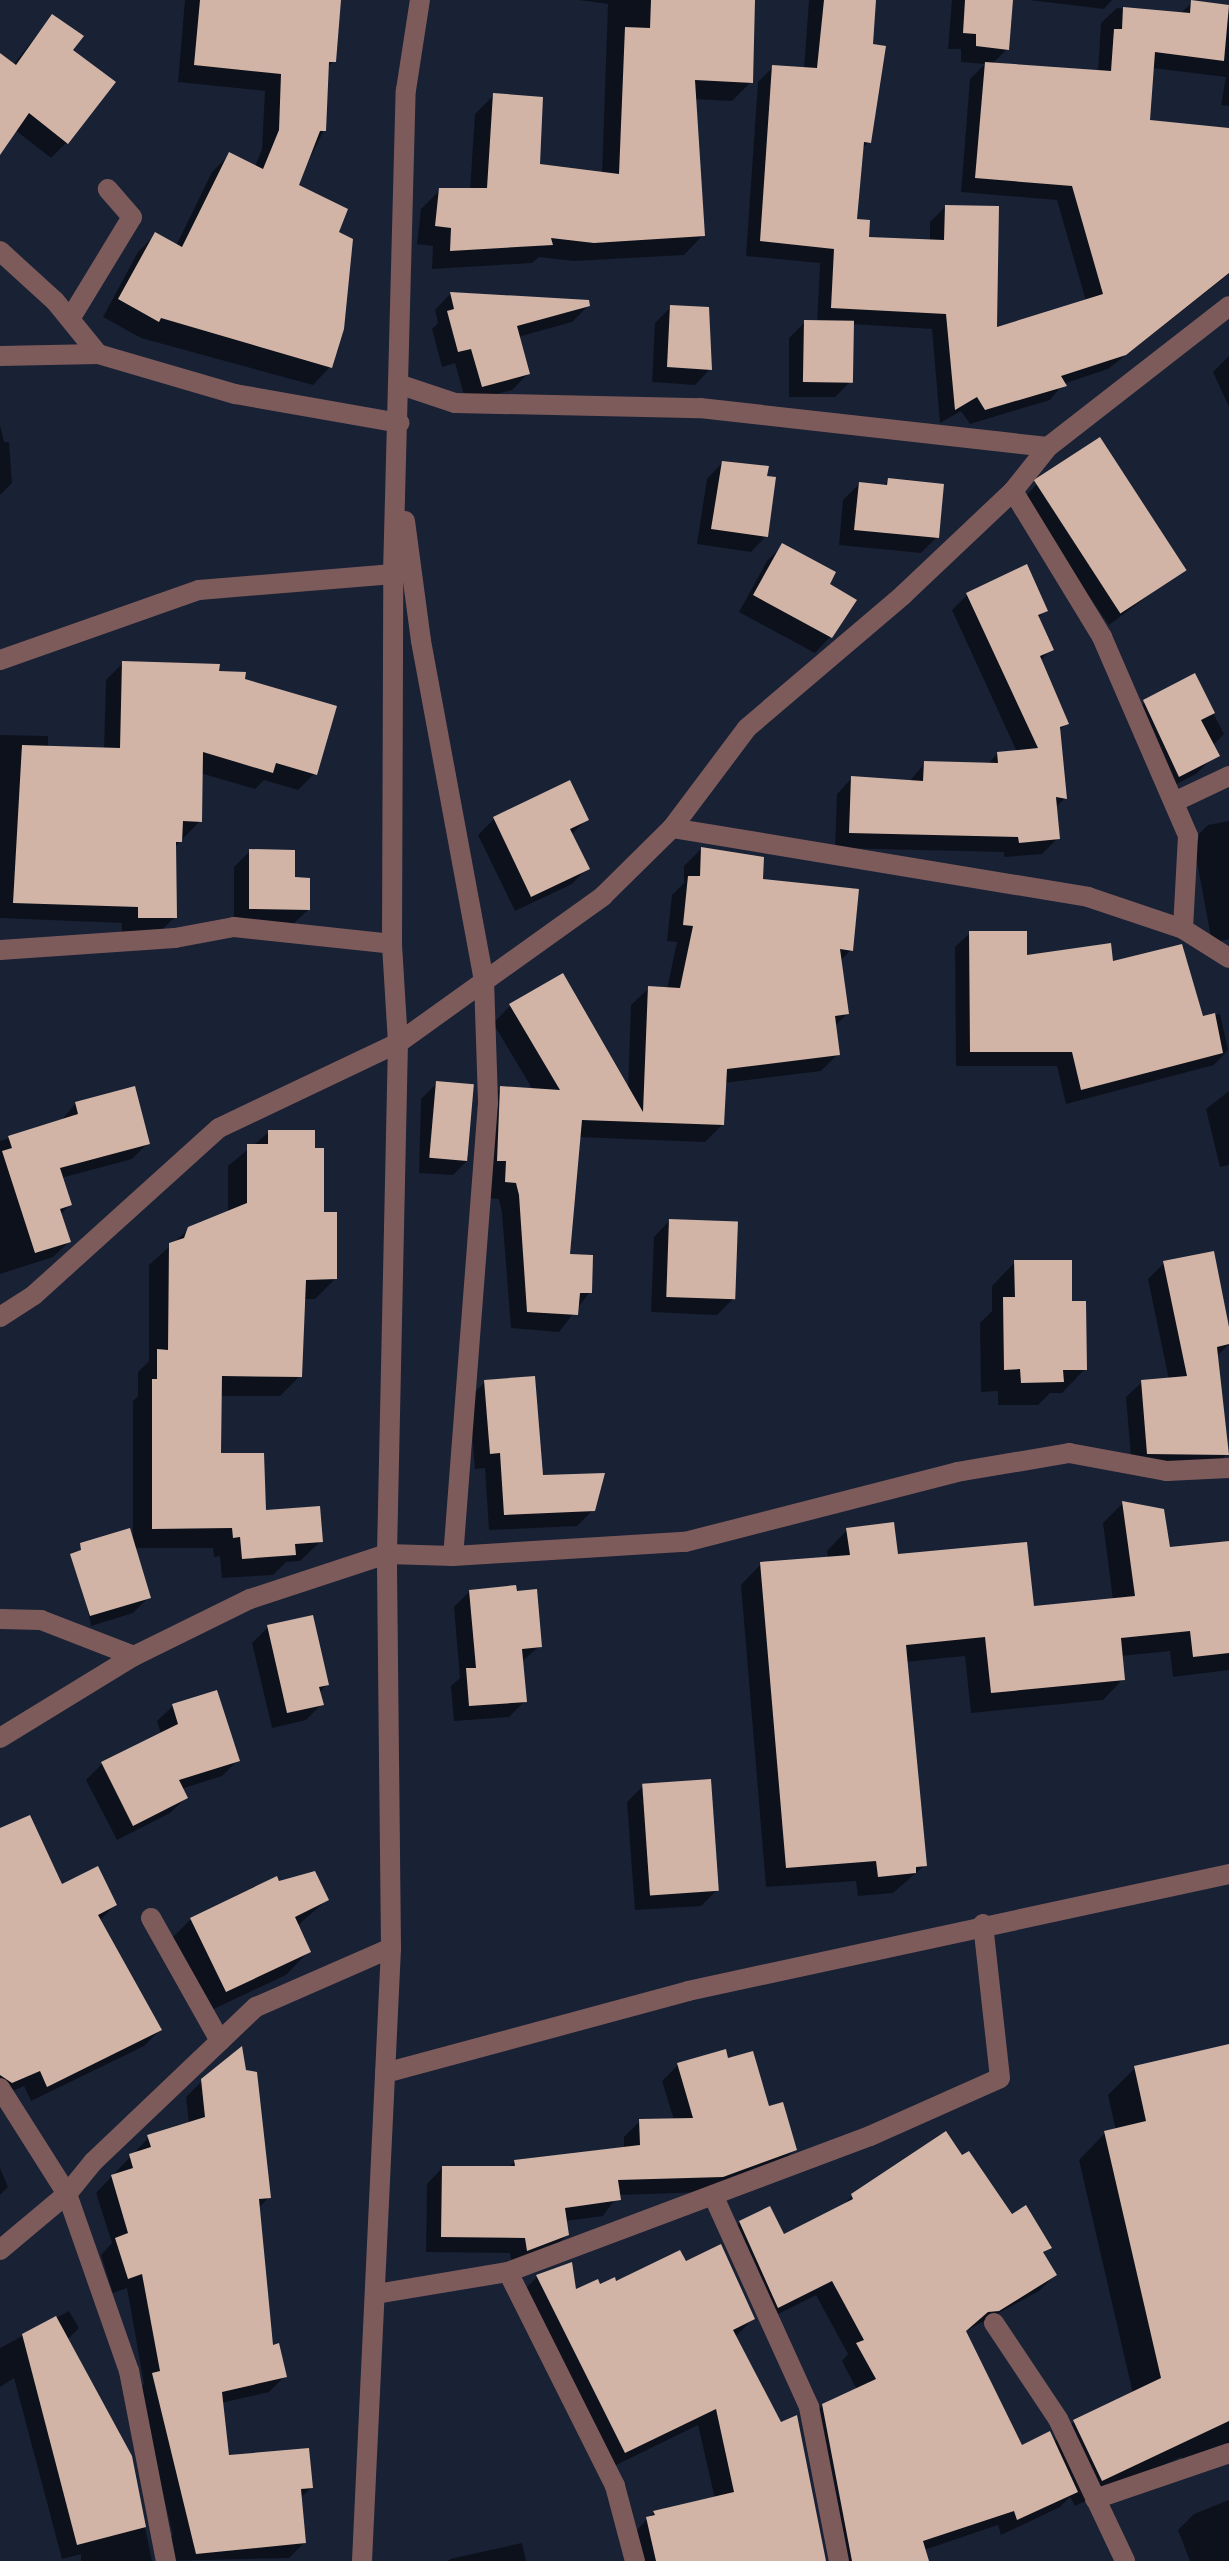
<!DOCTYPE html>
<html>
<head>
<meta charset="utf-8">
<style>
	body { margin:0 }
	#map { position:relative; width:1229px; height:2561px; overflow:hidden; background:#192135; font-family:"DejaVu Sans",sans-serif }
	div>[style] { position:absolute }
	.shadow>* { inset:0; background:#0007 }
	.building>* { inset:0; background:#d1b4a6; transform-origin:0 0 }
	.minor>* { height:20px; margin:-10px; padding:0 10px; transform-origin:10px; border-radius:10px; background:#7e5b5b }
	span { translate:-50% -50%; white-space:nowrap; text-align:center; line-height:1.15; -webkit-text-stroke:8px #080b14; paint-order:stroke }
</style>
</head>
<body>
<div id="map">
	<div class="shadow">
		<i style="clip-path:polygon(185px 0,339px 0,334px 61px,326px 69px,324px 130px,296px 186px,336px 233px,330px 367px,313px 385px,141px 338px,103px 317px,138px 252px,155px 235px,176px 246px,212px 172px,230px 154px,255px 167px,262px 149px,265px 91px,178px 82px)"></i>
		<i style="clip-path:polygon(579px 0,753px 0,751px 82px,732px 101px,694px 99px,702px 236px,684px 255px,574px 261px,539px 257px,532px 263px,432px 269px,433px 246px,417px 244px,421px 209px,440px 190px,470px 190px,475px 114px,494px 95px,538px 166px,602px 174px,608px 4px)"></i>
		<i style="clip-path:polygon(809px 0,874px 0,869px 142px,861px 149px,855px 221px,867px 239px,930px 242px,930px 222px,945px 207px,995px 329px,1086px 301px,1057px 200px,961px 192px,970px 79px,985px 64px,961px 62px,961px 49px,948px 49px,952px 0,1011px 0,1007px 49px,992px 64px,1098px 72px,1101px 23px,1117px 8px,1180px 14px,1192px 2px,1229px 14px,1229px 106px,1221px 105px,1226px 77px,1152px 68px,1148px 122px,1229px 130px,1229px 274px,1108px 369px,1063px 384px,1050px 400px,970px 424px,961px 411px,940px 423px,932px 329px,852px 324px,851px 381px,835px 397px,789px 397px,789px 338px,805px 322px,817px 323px,820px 263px,746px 256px,758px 82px,773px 67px,804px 69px)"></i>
		<i style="clip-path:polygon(1029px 0,1112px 0,1104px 9px)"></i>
		<i style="clip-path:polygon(52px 16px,71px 50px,67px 142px,51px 158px,15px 130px,0 150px,0 64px,13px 65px)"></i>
		<i style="clip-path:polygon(450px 294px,588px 302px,588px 306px,572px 322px,518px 337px,528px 374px,512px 390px,466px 402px,455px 363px,442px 367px,432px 329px,438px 323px,435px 310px)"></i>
		<i style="clip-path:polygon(671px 307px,710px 369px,695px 385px,652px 382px,655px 323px)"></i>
		<i style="clip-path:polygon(1229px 356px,1229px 407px,1213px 372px)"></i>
		<i style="clip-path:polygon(0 425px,4px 442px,9px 442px,12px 483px,0 495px)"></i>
		<i style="clip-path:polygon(722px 463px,765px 477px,766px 536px,751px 552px,697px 544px,707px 479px)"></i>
		<i style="clip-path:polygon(889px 480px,937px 537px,921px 553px,839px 545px,843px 500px,859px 484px,882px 487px)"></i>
		<i style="clip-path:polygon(1037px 484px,1184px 569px,1109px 625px,1022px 500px)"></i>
		<i style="clip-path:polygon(783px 545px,827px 585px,830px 637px,815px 653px,739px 612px,767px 561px)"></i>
		<i style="clip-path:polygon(1026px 567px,1045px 610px,1037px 619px,1051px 649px,1040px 661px,1067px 723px,1059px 731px,1065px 798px,1055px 808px,1058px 838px,1042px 854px,1004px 857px,1004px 852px,835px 848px,837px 794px,852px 778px,909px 782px,925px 763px,987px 765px,998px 753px,1017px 752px,952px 610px,967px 595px)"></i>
		<i style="clip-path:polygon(123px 663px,243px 681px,315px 773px,298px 790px,264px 780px,255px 789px,200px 773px,200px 821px,174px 848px,175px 917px,158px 934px,122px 934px,122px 923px,0 918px,0 735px,48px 736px,48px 748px,104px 750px,106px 680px)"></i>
		<i style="clip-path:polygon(1194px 676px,1224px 734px,1210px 748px,1212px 758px,1196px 774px,1163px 791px,1129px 718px,1145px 702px)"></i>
		<i style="clip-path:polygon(569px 783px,587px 819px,571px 835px,587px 868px,572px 884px,515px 911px,478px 835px,494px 819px)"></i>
		<i style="clip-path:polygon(1229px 821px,1229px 939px,1212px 943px,1193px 840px,1208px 825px)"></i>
		<i style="clip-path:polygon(701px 849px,760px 880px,851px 950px,840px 961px,847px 1014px,835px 1026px,838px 1054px,821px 1071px,724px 1083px,722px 1125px,705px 1142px,578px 1137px,568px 1256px,590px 1292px,559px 1332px,511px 1328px,502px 1213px,499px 1199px,489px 1198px,484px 1105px,501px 1088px,533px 1090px,493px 1023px,510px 1006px,628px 1090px,631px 1005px,649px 988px,667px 989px,677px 942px,667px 941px,672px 895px,684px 883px,684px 866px)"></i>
		<i style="clip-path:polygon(250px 851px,293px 879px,308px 910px,292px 925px,234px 924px,234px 867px)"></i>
		<i style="clip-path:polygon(970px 933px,1025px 957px,1112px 963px,1202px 1018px,1220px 1014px,1228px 1050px,1214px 1065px,1066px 1104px,1057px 1066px,956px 1066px,955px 947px)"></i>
		<i style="clip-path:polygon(437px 1083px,469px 1159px,453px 1175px,419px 1173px,421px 1099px)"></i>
		<i style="clip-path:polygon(1229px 1091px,1229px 1165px,1220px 1167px,1206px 1109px)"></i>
		<i style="clip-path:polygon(76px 1103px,148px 1143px,132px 1159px,61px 1178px,70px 1205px,60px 1215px,69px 1242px,53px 1257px,0 1274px,0 1141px,60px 1122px)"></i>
		<i style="clip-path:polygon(269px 1132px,313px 1150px,335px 1279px,315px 1299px,303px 1299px,300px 1376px,280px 1396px,219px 1396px,219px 1455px,264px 1512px,321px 1541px,300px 1561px,286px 1562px,273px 1575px,222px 1578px,220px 1556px,214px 1557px,213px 1548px,134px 1548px,149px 1597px,133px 1613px,91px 1626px,77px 1557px,133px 1540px,133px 1401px,138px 1396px,138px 1372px,149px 1361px,149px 1265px,189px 1229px,228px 1213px,228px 1166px)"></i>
		<i style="clip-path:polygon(669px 1221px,733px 1299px,717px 1315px,651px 1312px,654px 1237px)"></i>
		<i style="clip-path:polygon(1015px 1262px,1070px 1304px,1085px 1369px,1062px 1393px,1050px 1393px,1038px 1405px,998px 1405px,998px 1391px,981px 1392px,980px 1323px,992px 1311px,992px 1286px)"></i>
		<i style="clip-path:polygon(1164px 1263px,1229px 1337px,1229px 1344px,1216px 1357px,1227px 1454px,1211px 1470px,1132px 1469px,1126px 1397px,1142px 1382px,1169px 1380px,1148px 1279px)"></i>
		<i style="clip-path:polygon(485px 1382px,541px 1477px,593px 1510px,577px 1526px,489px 1530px,485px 1468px,475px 1469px,469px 1398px)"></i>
		<i style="clip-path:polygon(1123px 1503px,1169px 1549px,1229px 1543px,1229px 1670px,1173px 1677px,1170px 1651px,1121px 1656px,1123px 1679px,1103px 1700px,971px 1713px,965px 1656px,905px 1662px,925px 1865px,893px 1893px,858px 1896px,856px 1881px,766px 1887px,741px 1585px,761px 1564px,828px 1559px,827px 1551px,847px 1530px,897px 1556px,1032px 1608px,1113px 1600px,1103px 1523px)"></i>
		<i style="clip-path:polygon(470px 1591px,540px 1646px,521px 1662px,525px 1701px,509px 1717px,454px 1721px,451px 1686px,460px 1678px,454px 1607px)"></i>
		<i style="clip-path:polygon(268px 1627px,327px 1684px,319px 1693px,322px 1704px,306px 1720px,272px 1728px,252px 1643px)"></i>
		<i style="clip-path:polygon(173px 1706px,238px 1760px,222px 1776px,181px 1789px,186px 1798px,170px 1813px,117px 1840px,86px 1780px,102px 1764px,161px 1734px,157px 1721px)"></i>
		<i style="clip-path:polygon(643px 1786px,717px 1890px,701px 1906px,635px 1910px,627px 1802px)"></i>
		<i style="clip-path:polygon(0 1831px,61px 1887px,115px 1905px,99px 1921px,160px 2030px,144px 2046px,31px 2101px,24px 2086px,0 2097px)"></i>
		<i style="clip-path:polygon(278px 1883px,327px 1900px,297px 1926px,309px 1951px,286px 1975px,203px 2014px,168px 1942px,191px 1919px)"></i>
		<i style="clip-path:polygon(1229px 2046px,1229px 2449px,1185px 2466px,1181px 2457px,1075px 2506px,1070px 2497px,1060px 2507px,1001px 2535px,998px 2525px,924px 2550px,920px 2561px,832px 2561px,807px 2421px,823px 2405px,857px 2390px,842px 2361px,848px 2354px,816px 2295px,762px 2322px,725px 2238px,740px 2222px,784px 2237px,840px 2208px,853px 2195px,962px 2157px,1012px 2216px,1049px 2247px,1042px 2254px,1055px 2275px,1039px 2291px,964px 2332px,1021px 2447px,1053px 2443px,1074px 2422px,1133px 2394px,1079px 2160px,1105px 2133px,1116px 2131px,1108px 2095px,1135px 2068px)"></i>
		<i style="clip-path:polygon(726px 2061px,795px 2149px,779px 2165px,705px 2192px,618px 2195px,603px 2216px,565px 2221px,567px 2235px,551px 2251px,512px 2265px,510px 2253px,426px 2252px,427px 2184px,442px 2168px,508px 2168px,515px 2161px,624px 2149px,624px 2137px,640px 2121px,674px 2120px,662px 2081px,678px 2065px)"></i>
		<i style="clip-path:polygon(202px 2081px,269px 2197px,258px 2209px,271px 2347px,285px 2376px,269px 2392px,221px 2403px,228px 2458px,311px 2488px,300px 2498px,304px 2543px,289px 2558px,161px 2561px,159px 2549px,173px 2535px,138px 2390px,144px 2384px,127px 2288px,113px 2293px,101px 2255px,112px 2243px,96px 2193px,149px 2137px,189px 2124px,186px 2097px)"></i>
		<i style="clip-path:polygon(0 2168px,8px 2187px,0 2195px)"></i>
		<i style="clip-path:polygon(571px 2264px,575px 2292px,685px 2264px,753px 2319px,735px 2337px,826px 2561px,635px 2561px,630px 2537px,654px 2512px,715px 2499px,698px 2425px,608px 2469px,520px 2294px,537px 2277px)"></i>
		<i style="clip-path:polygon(69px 2311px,79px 2328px,67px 2340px,130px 2457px,152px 2561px,81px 2561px,81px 2554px,62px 2559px,14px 2378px,0 2387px,0 2348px)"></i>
		<i style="clip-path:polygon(1229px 2500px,1229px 2561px,1190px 2561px,1178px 2530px,1194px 2514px)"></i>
		<i style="clip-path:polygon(522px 2543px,526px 2561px,448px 2561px,450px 2559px)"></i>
	</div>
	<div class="building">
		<i style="clip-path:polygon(200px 0,341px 0,336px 62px,329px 62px,326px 131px,320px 131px,299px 185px,348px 209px,339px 232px,353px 239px,344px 329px,332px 368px,161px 318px,159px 322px,118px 299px,155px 232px,182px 247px,229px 152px,263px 169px,279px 130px,281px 74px,194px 65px)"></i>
		<i style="clip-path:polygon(651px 0,755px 0,753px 83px,695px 80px,705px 236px,594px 243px,551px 238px,553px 245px,450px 251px,451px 228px,435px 226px,439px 188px,487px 188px,493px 93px,543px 97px,540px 164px,619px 174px,625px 27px,650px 28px)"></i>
		<i style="clip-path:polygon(824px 0,876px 0,873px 44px,886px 46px,871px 143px,864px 142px,857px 219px,870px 220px,869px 237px,944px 240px,945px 205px,999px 206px,997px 327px,1103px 294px,1072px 186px,975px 178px,985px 62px,1111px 71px,1114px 29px,1122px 29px,1123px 7px,1190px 13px,1191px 0,1229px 5px,1224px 61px,1155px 52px,1150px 120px,1229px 128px,1229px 273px,1126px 355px,1061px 376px,1067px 386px,985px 410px,977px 397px,955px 410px,946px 314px,831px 308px,834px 249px,760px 241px,772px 65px,817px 68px)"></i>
		<i style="clip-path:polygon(965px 0,1013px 0,1009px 50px,976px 46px,976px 34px,963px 33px)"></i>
		<i style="clip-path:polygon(52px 14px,84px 36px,73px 50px,116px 82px,68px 144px,29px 113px,0 155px,0 53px,16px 65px)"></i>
		<i style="clip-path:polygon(450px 292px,589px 300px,590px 306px,517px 326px,530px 374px,482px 387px,471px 349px,458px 352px,447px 311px,454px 309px)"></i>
		<i style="clip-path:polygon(670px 305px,709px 307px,712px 370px,667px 367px)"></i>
		<i style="left:804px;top:320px;width:50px;height:62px;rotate:1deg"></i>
		<i style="left:1100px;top:437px;width:159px;height:79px;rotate:57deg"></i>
		<i style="clip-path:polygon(722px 461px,769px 466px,767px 476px,776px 477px,768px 537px,711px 529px)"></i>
		<i style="clip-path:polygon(888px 478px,944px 484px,939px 538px,854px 530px,859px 482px,887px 485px)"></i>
		<i style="clip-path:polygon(782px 543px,836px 572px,830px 584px,857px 600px,832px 638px,753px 595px)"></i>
		<i style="clip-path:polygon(1027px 564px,1048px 611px,1038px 615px,1054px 650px,1040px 656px,1069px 724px,1060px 727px,1067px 799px,1056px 797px,1060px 839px,1019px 843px,1018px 837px,849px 833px,851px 776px,923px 781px,924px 761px,998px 763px,997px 752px,1038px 748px,966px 593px)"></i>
		<i style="clip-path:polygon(122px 661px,220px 664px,219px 671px,246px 672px,245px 679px,337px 706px,317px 775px,276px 763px,273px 773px,203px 752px,202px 822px,183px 821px,182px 842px,176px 842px,177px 918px,138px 918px,138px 907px,13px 903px,22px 745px,120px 748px)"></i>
		<i style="clip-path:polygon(1195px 673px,1215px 713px,1201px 720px,1220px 756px,1179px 777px,1143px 700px)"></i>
		<i style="clip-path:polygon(570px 780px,589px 820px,570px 829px,590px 869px,531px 897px,493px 817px)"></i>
		<i style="clip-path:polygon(701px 847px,764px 857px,763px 879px,859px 889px,853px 951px,840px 949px,849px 1014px,835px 1016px,840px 1055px,727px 1069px,724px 1125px,582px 1120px,570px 1254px,593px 1255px,592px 1293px,580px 1293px,578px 1315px,527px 1312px,519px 1195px,516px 1183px,505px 1182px,506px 1161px,497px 1161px,500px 1086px,560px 1090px,509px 1004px,563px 973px,643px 1112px,648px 986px,680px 988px,693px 926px,683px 925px,688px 876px,700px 876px)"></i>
		<i style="clip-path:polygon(249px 849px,295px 850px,295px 877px,310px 878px,310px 910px,249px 909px)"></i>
		<i style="clip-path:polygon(969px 931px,1027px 931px,1027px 955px,1111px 943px,1113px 961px,1182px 944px,1203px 1016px,1215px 1013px,1223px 1053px,1081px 1090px,1072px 1052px,970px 1052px)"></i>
		<i style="left:436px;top:1081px;width:38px;height:77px;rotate:5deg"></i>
		<i style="clip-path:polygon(135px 1086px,150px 1144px,60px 1168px,72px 1205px,60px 1209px,71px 1242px,35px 1253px,2px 1151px,12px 1148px,8px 1136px,78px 1114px,75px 1102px)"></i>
		<i style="clip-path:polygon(268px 1130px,315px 1130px,315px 1148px,324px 1148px,324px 1212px,337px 1212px,337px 1279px,306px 1280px,302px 1377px,222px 1376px,221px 1453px,264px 1453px,266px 1510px,320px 1506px,323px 1542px,295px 1544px,296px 1555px,242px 1559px,240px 1537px,233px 1538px,232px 1528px,152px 1529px,152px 1379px,157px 1379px,157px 1349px,168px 1350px,169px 1243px,184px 1238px,188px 1227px,247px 1203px,247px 1144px,268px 1144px)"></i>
		<i style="left:669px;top:1219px;width:69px;height:78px;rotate:2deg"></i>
		<i style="clip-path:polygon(1214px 1251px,1229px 1327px,1229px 1344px,1217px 1347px,1229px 1455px,1147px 1454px,1141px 1380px,1187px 1376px,1163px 1261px)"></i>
		<i style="clip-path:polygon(1014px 1260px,1072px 1260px,1072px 1301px,1086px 1301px,1087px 1370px,1063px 1370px,1064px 1382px,1021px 1383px,1020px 1369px,1004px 1370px,1003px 1297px,1015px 1297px)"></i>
		<i style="clip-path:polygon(535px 1376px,543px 1475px,605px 1473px,595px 1511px,504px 1515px,500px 1453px,490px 1454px,484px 1380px)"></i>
		<i style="clip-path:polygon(1122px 1501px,1164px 1509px,1170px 1547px,1229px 1541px,1229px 1653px,1193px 1657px,1190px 1631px,1121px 1638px,1125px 1680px,991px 1693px,985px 1637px,906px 1645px,927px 1866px,916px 1867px,916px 1873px,878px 1877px,876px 1861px,786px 1868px,760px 1562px,850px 1555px,846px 1528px,894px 1522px,898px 1554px,1027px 1542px,1034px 1606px,1135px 1596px)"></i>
		<i style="clip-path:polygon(130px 1528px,151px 1598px,90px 1616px,70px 1554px,81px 1550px,80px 1543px)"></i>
		<i style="clip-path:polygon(516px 1585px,517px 1591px,537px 1589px,542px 1647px,522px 1649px,527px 1702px,469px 1706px,466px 1668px,476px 1668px,469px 1590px)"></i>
		<i style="clip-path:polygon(313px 1615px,329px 1685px,319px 1687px,324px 1705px,287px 1713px,267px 1625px)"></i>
		<i style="clip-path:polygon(217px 1690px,240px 1761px,179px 1780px,188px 1798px,133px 1826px,101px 1762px,178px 1724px,172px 1704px)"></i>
		<i style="left:711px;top:1779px;width:112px;height:69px;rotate:86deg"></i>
		<i style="clip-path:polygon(30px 1815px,62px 1884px,98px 1866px,117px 1905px,98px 1915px,162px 2030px,47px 2087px,40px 2071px,12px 2083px,0 2075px,0 1828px)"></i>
		<i style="clip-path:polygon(315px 1871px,329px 1900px,295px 1917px,311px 1952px,226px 1992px,190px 1918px,277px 1876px,279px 1881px)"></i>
		<i style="clip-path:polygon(1229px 2044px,1229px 2421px,1102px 2481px,1073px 2420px,1161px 2378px,1104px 2131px,1146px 2121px,1134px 2066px)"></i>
		<i style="clip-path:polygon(242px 2046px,246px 2070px,257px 2072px,271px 2198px,259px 2199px,273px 2345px,279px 2343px,287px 2377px,222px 2392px,229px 2455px,309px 2448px,313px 2488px,301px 2489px,306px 2543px,196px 2554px,152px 2373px,160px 2371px,142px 2274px,128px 2279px,115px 2238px,128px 2233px,111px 2175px,133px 2168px,129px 2154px,151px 2147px,147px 2135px,205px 2117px,201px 2079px)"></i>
		<i style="clip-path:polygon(726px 2049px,728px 2058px,753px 2051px,769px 2106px,783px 2102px,797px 2150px,723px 2177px,618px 2180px,621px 2200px,565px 2208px,569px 2235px,527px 2251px,525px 2238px,441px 2237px,442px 2166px,515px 2166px,514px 2160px,640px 2145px,639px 2119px,693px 2118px,677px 2063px)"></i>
		<i style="clip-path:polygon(946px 2131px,962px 2155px,969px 2151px,1012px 2214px,1026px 2205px,1052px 2248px,1043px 2252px,1057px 2275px,999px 2311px,988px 2312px,966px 2331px,1022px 2445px,1050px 2431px,1078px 2492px,1017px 2520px,1014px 2511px,923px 2541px,929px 2561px,852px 2561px,822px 2404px,876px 2379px,856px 2343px,864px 2340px,832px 2281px,778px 2308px,739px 2221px,770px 2206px,784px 2234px,853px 2199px,851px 2194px)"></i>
		<i style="clip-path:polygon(721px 2244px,755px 2319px,733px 2330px,781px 2422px,797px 2415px,826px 2561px,656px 2561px,646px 2517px,655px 2515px,653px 2511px,734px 2492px,716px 2409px,625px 2453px,536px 2275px,572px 2262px,576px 2289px,598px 2279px,600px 2284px,615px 2277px,616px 2281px,680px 2250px,686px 2261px)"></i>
		<i style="clip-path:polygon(56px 2316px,132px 2456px,146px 2527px,77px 2545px,22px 2334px)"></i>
	</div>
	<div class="minor">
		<i style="left:0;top:251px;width:74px;rotate:42.3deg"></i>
		<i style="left:55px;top:301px;width:68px;rotate:50.9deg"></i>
		<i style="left:70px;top:319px;width:119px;rotate:-58.7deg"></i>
		<i style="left:132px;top:217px;width:37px;rotate:-131deg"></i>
		<i style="left:0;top:356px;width:98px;rotate:-1.2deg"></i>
		<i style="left:98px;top:354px;width:143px;rotate:16.3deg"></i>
		<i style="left:235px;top:394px;width:167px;rotate:10deg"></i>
		<i style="left:398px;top:384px;width:60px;rotate:18.4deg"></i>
		<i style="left:455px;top:403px;width:245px;rotate:1.2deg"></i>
		<i style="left:700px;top:408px;width:350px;rotate:6.4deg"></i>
		<i style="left:1013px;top:491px;width:171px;rotate:58.6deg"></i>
		<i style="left:1102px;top:637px;width:217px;rotate:66.6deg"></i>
		<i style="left:1188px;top:836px;width:93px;rotate:93.1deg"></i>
		<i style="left:405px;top:521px;width:121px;rotate:82.4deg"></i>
		<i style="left:421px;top:641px;width:345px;rotate:79.5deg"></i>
		<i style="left:484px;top:980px;width:123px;rotate:88.1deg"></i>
		<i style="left:488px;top:1103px;width:454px;rotate:94.4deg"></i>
		<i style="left:0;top:660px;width:211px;rotate:-19.4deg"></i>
		<i style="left:199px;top:590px;width:195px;rotate:-4.7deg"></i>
		<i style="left:1174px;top:802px;width:61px;rotate:-25.3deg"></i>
		<i style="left:672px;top:828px;width:422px;rotate:9.4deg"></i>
		<i style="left:1088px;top:897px;width:100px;rotate:18.6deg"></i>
		<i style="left:1183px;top:929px;width:54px;rotate:32.2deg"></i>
		<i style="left:0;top:950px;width:175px;rotate:-3.9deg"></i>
		<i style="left:175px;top:938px;width:60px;rotate:-10.6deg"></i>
		<i style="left:234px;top:927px;width:159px;rotate:6.1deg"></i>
		<i style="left:0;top:1317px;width:40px;rotate:-32.9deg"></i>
		<i style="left:34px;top:1295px;width:249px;rotate:-42.1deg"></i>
		<i style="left:219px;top:1128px;width:198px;rotate:-25.4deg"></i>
		<i style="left:398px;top:1043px;width:252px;rotate:-35.6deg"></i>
		<i style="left:603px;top:896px;width:97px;rotate:-44.6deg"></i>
		<i style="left:672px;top:828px;width:125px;rotate:-53.1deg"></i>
		<i style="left:747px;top:728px;width:205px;rotate:-40.4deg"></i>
		<i style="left:903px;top:595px;width:151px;rotate:-43.4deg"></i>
		<i style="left:1013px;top:491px;width:56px;rotate:-51.5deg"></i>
		<i style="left:1048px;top:447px;width:229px;rotate:-37.9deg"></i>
		<i style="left:0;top:1619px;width:41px;rotate:1.4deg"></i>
		<i style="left:41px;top:1620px;width:100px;rotate:21.2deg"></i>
		<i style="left:0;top:1738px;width:157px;rotate:-31.5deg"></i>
		<i style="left:134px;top:1656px;width:129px;rotate:-26.2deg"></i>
		<i style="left:250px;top:1599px;width:144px;rotate:-18.2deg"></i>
		<i style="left:387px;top:1554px;width:66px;rotate:1.7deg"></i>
		<i style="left:453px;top:1556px;width:232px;rotate:-3.5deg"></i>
		<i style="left:685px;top:1542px;width:281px;rotate:-14.4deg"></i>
		<i style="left:957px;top:1472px;width:114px;rotate:-9.6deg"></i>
		<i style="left:1069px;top:1453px;width:100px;rotate:10.4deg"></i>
		<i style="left:1167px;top:1471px;width:62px;rotate:-2.8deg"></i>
		<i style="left:151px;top:1918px;width:141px;rotate:60.7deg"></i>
		<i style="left:385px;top:2073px;width:314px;rotate:-15.1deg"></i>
		<i style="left:688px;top:1991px;width:554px;rotate:-12.2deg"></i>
		<i style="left:0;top:2088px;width:125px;rotate:57.7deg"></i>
		<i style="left:67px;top:2194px;width:188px;rotate:70.7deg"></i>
		<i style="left:129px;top:2371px;width:194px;rotate:79deg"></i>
		<i style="left:713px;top:2195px;width:233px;rotate:65.6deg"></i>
		<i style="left:809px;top:2407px;width:157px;rotate:79deg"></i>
		<i style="left:0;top:2250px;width:87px;rotate:-39.9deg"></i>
		<i style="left:67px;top:2194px;width:41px;rotate:-50.9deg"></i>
		<i style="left:93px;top:2162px;width:225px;rotate:-43.6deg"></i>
		<i style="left:256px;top:2007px;width:147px;rotate:-23.6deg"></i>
		<i style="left:508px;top:2272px;width:239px;rotate:63.4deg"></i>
		<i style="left:615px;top:2486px;width:78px;rotate:75.1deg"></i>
		<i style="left:376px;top:2294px;width:134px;rotate:-9.5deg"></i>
		<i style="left:508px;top:2272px;width:387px;rotate:-20.6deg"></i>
		<i style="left:870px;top:2136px;width:142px;rotate:-24deg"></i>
		<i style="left:1000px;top:2078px;width:155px;rotate:-96.3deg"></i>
		<i style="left:994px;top:2323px;width:115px;rotate:56.3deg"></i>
		<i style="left:1058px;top:2419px;width:157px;rotate:64.7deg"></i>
		<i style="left:1095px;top:2499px;width:142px;rotate:-18.9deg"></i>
		<i style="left:362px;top:2561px;width:614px;rotate:-87.29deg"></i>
		<i style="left:391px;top:1948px;width:394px;rotate:-90.6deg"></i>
		<i style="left:387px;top:1554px;width:511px;rotate:-88.77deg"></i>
		<i style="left:398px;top:1043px;width:99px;rotate:-93.5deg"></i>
		<i style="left:392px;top:944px;width:370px;rotate:-89.8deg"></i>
		<i style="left:393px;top:574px;width:484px;rotate:-88.5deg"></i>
		<i style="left:406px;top:90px;width:91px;rotate:-81.2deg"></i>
	</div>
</div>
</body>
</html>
